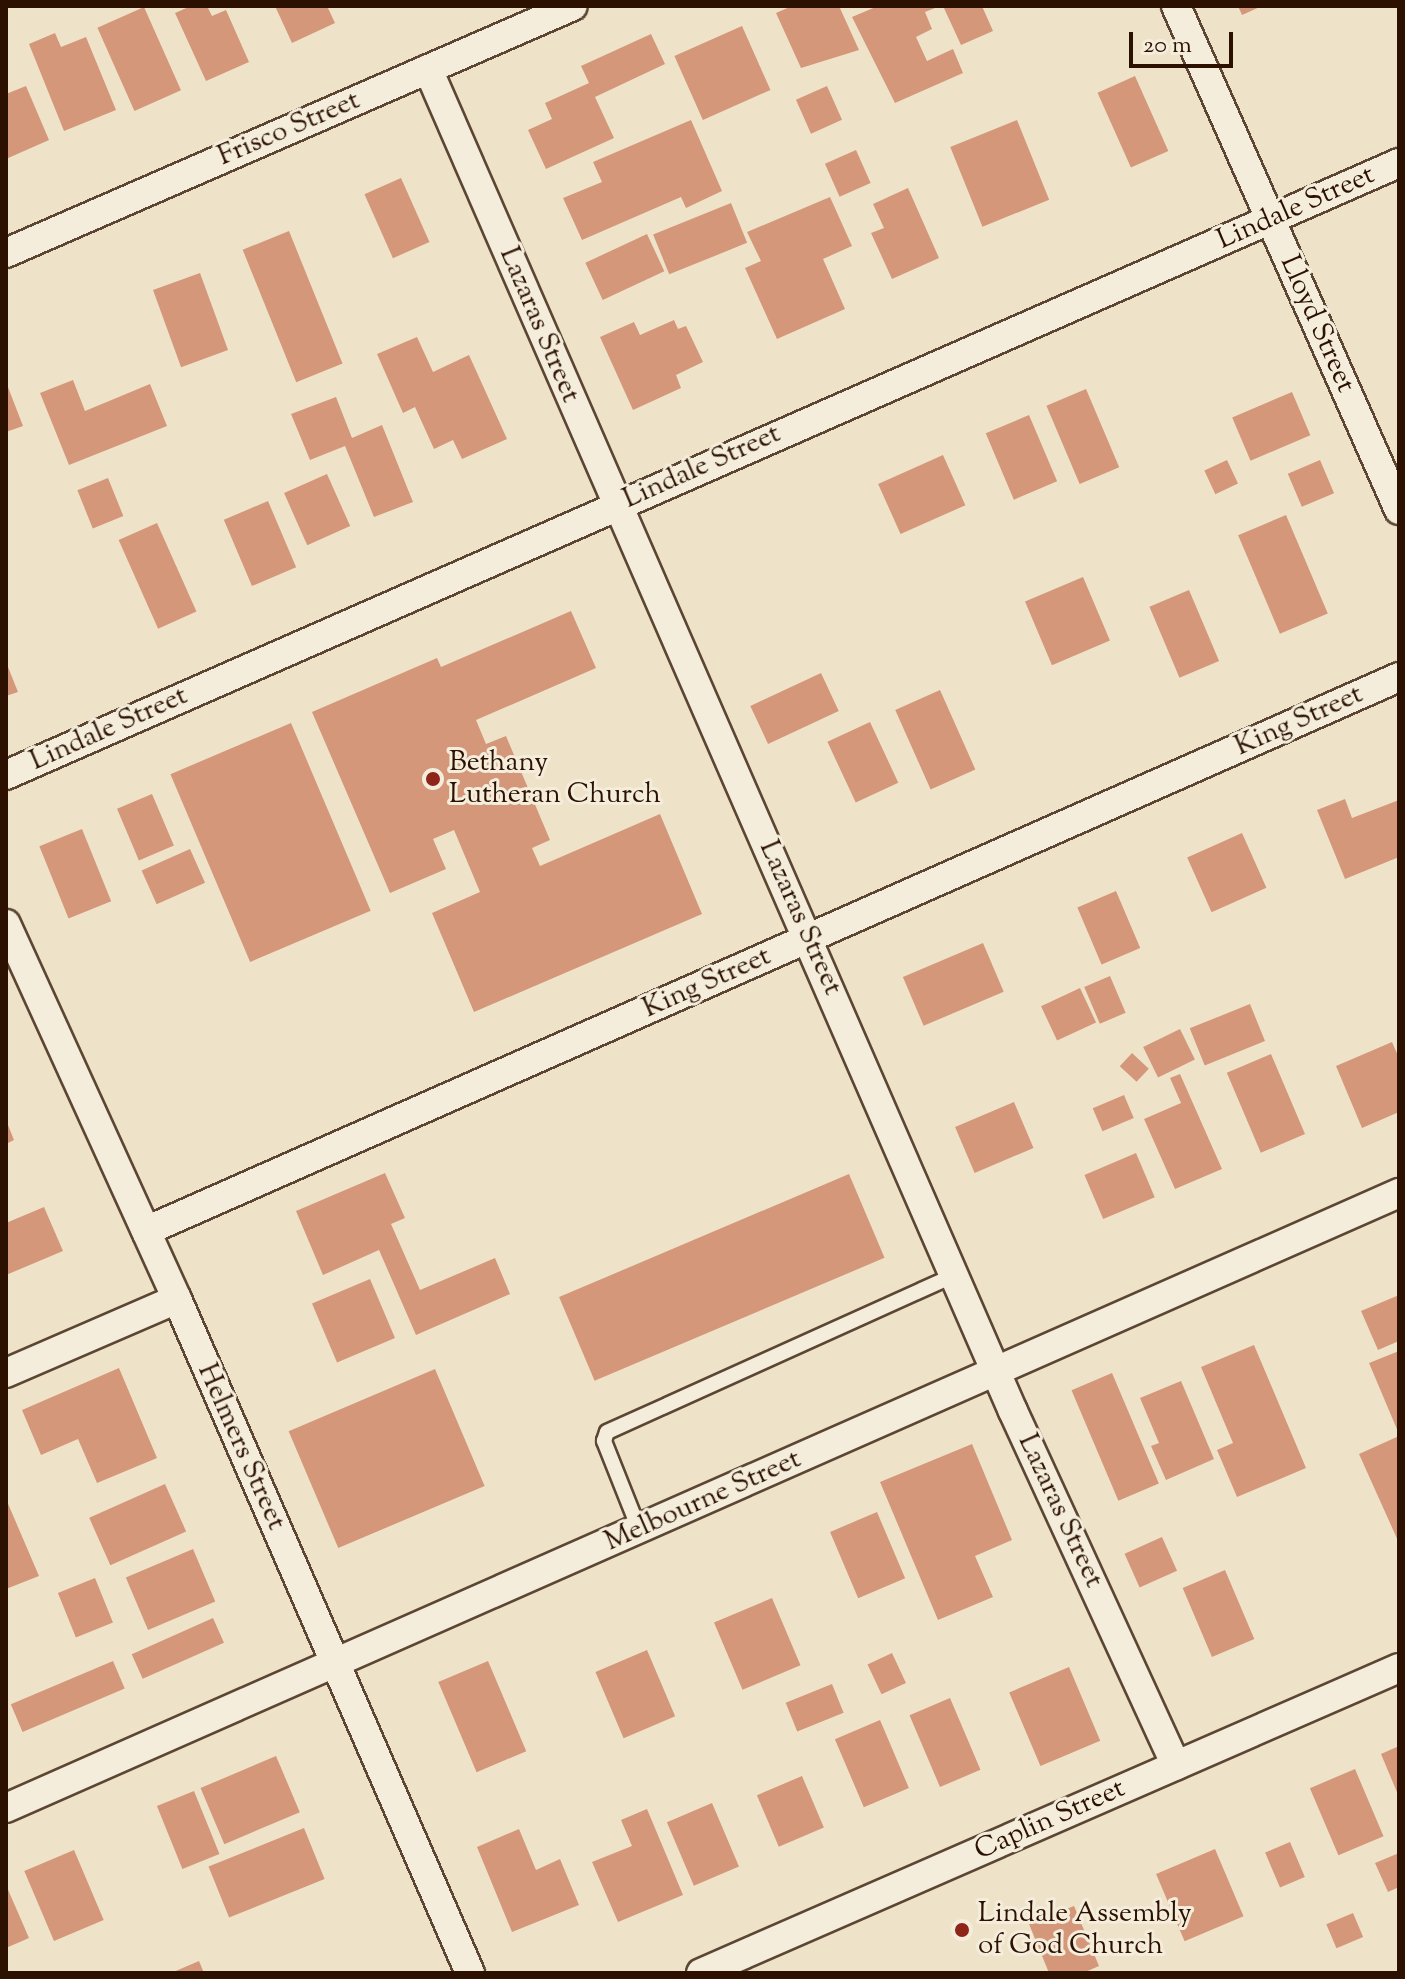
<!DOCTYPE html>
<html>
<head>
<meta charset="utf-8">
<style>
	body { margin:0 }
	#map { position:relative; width:1405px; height:1979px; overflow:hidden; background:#eee3c9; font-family:"Sorts Mill Goudy",serif }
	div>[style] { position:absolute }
	.building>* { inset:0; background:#d5977a; transform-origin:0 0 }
	.roads { filter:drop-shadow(2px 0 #5c4633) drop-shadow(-2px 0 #5c4633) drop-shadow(0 2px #5c4633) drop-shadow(0 -2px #5c4633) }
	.lane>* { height:14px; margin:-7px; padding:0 7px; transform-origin:7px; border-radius:7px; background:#f4eddc }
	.street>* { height:28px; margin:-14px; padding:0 14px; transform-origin:14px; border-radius:14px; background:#f4eddc }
	.dots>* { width:22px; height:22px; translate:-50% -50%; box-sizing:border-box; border:4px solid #f4eddc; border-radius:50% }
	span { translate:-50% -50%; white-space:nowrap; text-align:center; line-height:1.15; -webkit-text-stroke:6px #f4eddc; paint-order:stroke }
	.street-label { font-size:28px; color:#2c1101 }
	.poi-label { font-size:28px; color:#2c1101 }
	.left { translate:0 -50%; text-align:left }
	.frame { position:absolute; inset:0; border:8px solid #2c1101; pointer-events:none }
	.scale { position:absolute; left:1129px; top:32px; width:104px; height:36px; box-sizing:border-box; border:4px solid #2c1101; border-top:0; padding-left:10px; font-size:24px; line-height:28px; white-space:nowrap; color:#2c1101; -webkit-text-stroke:6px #f4eddc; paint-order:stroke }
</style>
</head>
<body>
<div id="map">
	<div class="building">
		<i style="clip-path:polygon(191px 6px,207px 6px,212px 16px,226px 10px,249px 62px,206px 81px,175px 13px)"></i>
		<i style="clip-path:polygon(275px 6px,327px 6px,335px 23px,292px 43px)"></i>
		<i style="clip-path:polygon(792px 6px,839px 6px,859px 50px,801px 68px,776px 13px)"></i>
		<i style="clip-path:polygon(878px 6px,940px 6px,925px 12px,932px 29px,916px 37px,927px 61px,953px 49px,963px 73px,895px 103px,852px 17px)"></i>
		<i style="clip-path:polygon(943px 6px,982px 6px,993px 31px,961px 45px)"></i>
		<i style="clip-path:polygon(1238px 6px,1262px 6px,1242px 15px)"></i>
		<i style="left:144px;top:7px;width:91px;height:51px;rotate:66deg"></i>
		<i style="left:742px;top:26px;width:70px;height:74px;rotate:66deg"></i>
		<i style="clip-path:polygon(55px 33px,61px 47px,86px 37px,116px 110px,64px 131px,29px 44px)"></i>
		<i style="clip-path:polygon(651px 34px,665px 64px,595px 97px,614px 138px,546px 169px,528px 130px,552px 119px,545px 103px,589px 83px,581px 66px)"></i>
		<i style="left:1135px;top:76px;width:82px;height:41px;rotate:66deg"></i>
		<i style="clip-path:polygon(26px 86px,49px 140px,6px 159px,6px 94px)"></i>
		<i style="left:827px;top:86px;width:37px;height:34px;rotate:66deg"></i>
		<i style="clip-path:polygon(691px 120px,722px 191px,686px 208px,681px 197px,582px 240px,563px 198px,602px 182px,593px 162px)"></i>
		<i style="left:1017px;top:120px;width:86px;height:72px;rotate:68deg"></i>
		<i style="left:856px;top:150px;width:36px;height:34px;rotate:66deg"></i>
		<i style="left:401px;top:178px;width:70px;height:40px;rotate:66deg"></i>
		<i style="clip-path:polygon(908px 188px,939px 258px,892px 279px,871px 233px,884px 228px,873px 204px)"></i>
		<i style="clip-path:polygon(830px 197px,852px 246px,823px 259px,845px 309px,777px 339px,745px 268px,761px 261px,747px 232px)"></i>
		<i style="left:731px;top:203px;width:43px;height:84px;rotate:68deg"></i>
		<i style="left:289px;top:231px;width:143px;height:50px;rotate:68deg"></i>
		<i style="left:647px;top:234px;width:41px;height:68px;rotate:65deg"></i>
		<i style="left:200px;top:273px;width:82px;height:50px;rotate:70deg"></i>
		<i style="clip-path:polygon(674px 320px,678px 329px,686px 326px,703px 362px,676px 375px,681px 388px,633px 410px,600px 337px,634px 322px,640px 335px)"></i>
		<i style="clip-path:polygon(417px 337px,433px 372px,469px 355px,507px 439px,462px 459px,453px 440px,434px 449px,415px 407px,403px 413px,377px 354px)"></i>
		<i style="clip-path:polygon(73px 380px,85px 411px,150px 384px,167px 426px,69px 465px,40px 393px)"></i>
		<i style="clip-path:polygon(6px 382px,23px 426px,6px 432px)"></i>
		<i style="left:1086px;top:389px;width:85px;height:43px;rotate:67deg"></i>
		<i style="left:1292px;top:392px;width:47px;height:65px;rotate:67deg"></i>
		<i style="clip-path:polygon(336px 397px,352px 438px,382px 425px,413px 502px,374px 517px,345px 446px,310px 460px,291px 414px)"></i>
		<i style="left:1029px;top:415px;width:72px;height:47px;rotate:67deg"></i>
		<i style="left:943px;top:455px;width:55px;height:71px;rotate:66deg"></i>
		<i style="left:1227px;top:460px;width:26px;height:25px;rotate:65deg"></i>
		<i style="left:1320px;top:460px;width:36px;height:35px;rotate:67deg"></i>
		<i style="left:327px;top:474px;width:57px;height:47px;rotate:66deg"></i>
		<i style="left:108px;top:478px;width:41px;height:33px;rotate:68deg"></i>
		<i style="left:268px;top:501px;width:72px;height:48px;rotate:67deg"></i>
		<i style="left:1286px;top:515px;width:107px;height:52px;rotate:67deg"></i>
		<i style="left:157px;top:523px;width:97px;height:42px;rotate:66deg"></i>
		<i style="left:1083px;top:577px;width:69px;height:63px;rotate:67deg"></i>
		<i style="left:1189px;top:590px;width:77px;height:43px;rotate:67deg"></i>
		<i style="clip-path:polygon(571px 611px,596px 668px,476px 720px,486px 744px,506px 736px,550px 840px,532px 848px,540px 866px,660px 814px,702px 914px,474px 1012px,432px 913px,480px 892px,454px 830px,433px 839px,446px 869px,390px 893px,312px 712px,437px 658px,441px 667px)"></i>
		<i style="clip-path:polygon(6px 662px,18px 692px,6px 696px)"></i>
		<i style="left:821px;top:673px;width:42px;height:78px;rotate:65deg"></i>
		<i style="left:940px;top:690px;width:87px;height:49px;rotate:66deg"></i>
		<i style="left:870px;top:722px;width:67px;height:47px;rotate:65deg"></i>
		<i style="left:291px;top:723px;width:204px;height:131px;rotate:67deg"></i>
		<i style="left:152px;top:794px;width:56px;height:38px;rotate:67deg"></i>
		<i style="clip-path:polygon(1345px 799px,1352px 818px,1399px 800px,1399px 857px,1345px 879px,1317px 810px)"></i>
		<i style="left:82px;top:829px;width:78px;height:46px;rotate:68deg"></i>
		<i style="left:1242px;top:833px;width:60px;height:60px;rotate:66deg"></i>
		<i style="left:190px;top:849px;width:37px;height:53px;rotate:66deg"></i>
		<i style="left:1116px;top:891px;width:62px;height:42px;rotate:67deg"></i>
		<i style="left:983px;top:943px;width:53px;height:87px;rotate:67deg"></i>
		<i style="left:1110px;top:976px;width:40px;height:28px;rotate:67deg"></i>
		<i style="left:1080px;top:988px;width:38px;height:43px;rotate:65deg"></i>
		<i style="left:1250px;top:1004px;width:40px;height:65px;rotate:68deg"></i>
		<i style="left:1180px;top:1029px;width:34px;height:41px;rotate:64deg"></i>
		<i style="clip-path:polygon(1392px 1042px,1399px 1058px,1399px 1112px,1362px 1128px,1336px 1066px)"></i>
		<i style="left:1132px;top:1053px;width:23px;height:18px;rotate:43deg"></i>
		<i style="left:1271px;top:1054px;width:87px;height:48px;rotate:67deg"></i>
		<i style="clip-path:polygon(1180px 1074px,1222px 1169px,1175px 1189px,1144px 1119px,1181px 1103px,1170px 1078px)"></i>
		<i style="left:1124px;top:1095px;width:25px;height:34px;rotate:67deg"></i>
		<i style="left:1014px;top:1102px;width:50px;height:64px;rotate:67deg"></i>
		<i style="clip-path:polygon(6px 1120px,14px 1140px,6px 1144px)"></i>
		<i style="left:1136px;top:1153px;width:48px;height:56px;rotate:67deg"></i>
		<i style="clip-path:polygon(385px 1173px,405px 1218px,391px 1224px,420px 1290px,495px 1258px,510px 1294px,416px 1335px,379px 1250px,323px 1275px,296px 1211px)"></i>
		<i style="left:849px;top:1174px;width:91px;height:315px;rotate:67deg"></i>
		<i style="clip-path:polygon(44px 1207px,63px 1251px,6px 1275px,6px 1223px)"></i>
		<i style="left:370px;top:1279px;width:64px;height:63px;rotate:67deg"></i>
		<i style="clip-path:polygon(1399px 1295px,1399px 1341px,1378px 1350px,1361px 1311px)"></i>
		<i style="clip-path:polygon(1254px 1345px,1306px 1468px,1237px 1497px,1217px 1450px,1233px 1443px,1201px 1367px)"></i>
		<i style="clip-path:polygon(1399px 1351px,1399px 1434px,1369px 1363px)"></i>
		<i style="clip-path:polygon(119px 1368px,157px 1458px,97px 1483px,78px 1439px,41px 1455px,22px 1410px)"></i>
		<i style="left:435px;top:1369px;width:127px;height:159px;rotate:67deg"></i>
		<i style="left:1112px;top:1373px;width:120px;height:44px;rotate:67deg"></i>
		<i style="clip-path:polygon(1181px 1381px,1214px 1459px,1166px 1480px,1151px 1446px,1159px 1443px,1140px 1398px)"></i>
		<i style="clip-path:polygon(1399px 1436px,1399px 1543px,1359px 1454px)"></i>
		<i style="clip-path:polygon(972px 1444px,1012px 1540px,975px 1556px,993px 1597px,938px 1620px,880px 1482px)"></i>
		<i style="left:165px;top:1484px;width:52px;height:83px;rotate:66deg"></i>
		<i style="clip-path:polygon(6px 1499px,39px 1576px,6px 1589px)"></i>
		<i style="left:877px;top:1512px;width:72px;height:51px;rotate:67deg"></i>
		<i style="left:1162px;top:1537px;width:37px;height:41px;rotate:66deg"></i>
		<i style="left:193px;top:1549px;width:57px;height:73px;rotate:67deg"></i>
		<i style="left:1225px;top:1570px;width:75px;height:46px;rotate:67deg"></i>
		<i style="left:95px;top:1578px;width:48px;height:40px;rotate:68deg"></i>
		<i style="left:772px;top:1598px;width:73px;height:63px;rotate:67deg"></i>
		<i style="left:213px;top:1618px;width:27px;height:89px;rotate:66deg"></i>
		<i style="left:647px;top:1650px;width:72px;height:56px;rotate:67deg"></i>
		<i style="left:892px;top:1653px;width:33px;height:27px;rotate:65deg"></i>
		<i style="left:113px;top:1661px;width:30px;height:111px;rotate:67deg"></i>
		<i style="left:488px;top:1661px;width:98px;height:54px;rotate:67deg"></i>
		<i style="left:1069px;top:1667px;width:80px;height:65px;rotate:67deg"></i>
		<i style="left:832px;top:1684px;width:31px;height:50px;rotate:68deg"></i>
		<i style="left:950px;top:1698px;width:78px;height:44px;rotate:67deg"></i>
		<i style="left:880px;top:1720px;width:74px;height:49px;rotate:67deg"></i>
		<i style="clip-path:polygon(1399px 1746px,1399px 1797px,1381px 1754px)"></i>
		<i style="left:276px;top:1756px;width:61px;height:82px;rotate:67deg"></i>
		<i style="left:1355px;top:1769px;width:73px;height:49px;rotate:67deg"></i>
		<i style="left:802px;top:1776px;width:56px;height:49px;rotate:67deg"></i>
		<i style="left:194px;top:1791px;width:68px;height:40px;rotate:68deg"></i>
		<i style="left:712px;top:1803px;width:69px;height:49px;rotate:67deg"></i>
		<i style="clip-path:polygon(647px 1809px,683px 1895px,618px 1922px,592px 1862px,632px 1846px,621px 1820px)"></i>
		<i style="left:304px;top:1828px;width:55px;height:103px;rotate:68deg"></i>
		<i style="clip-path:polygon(519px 1829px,536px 1870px,560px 1859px,579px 1905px,512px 1932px,477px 1847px)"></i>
		<i style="left:1290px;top:1842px;width:38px;height:27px;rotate:67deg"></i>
		<i style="left:1215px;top:1849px;width:73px;height:64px;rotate:67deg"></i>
		<i style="left:74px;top:1850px;width:76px;height:54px;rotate:67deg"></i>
		<i style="clip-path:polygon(1399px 1853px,1399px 1887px,1388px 1892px,1375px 1863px)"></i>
		<i style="clip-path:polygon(6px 1885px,29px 1938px,6px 1948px)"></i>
		<i style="clip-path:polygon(1074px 1906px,1099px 1966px,1083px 1973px,1049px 1973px,1029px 1924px)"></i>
		<i style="left:1353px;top:1913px;width:26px;height:29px;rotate:67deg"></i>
		<i style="clip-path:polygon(199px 1961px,204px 1973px,171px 1973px)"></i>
	</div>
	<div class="roads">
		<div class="lane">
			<i style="left:639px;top:1529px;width:95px;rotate:-111.7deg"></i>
			<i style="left:604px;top:1441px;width:9px;rotate:-72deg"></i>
			<i style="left:607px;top:1432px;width:382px;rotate:-24.3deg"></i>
		</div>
		<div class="street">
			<i style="left:1176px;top:6px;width:551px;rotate:66.13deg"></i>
			<i style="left:428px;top:69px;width:1464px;rotate:66.45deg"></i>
			<i style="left:1013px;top:1411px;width:390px;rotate:65.3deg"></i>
			<i style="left:6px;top:253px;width:618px;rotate:-23.54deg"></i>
			<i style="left:6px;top:775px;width:1522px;rotate:-23.72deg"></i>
			<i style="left:6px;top:924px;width:412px;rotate:65.5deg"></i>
			<i style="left:177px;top:1299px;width:735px;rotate:66.5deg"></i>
			<i style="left:146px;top:1231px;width:1370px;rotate:-23.85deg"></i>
			<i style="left:6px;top:1373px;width:186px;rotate:-23.4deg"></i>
			<i style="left:6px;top:1808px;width:1523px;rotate:-23.82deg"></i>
			<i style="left:701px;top:1973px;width:762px;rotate:-23.6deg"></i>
		</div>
	</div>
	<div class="dots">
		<i style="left:433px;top:779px;background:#8f2418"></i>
		<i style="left:962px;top:1930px;background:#8f2418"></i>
	</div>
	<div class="street-label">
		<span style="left:289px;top:129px;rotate:-23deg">Frisco Street</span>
		<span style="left:1296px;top:208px;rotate:-24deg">Lindale Street</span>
		<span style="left:1317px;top:324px;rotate:66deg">Lloyd Street</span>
		<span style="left:539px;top:325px;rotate:67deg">Lazaras Street</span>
		<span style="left:702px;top:467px;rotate:-24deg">Lindale Street</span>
		<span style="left:1299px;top:721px;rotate:-24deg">King Street</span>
		<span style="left:109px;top:729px;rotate:-24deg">Lindale Street</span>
		<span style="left:800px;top:918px;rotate:66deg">Lazaras Street</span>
		<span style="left:707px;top:983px;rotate:-24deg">King Street</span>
		<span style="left:241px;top:1447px;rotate:66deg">Helmers Street</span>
		<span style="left:703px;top:1501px;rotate:-24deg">Melbourne Street</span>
		<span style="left:1060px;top:1511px;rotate:65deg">Lazaras Street</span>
		<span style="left:1050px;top:1820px;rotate:-24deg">Caplin Street</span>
	</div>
	<div class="poi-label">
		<span class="left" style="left:449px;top:779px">Bethany<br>Lutheran Church</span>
		<span class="left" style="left:978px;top:1930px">Lindale Assembly<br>of God Church</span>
	</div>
	<div class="frame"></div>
	<div class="scale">20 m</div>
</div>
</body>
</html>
